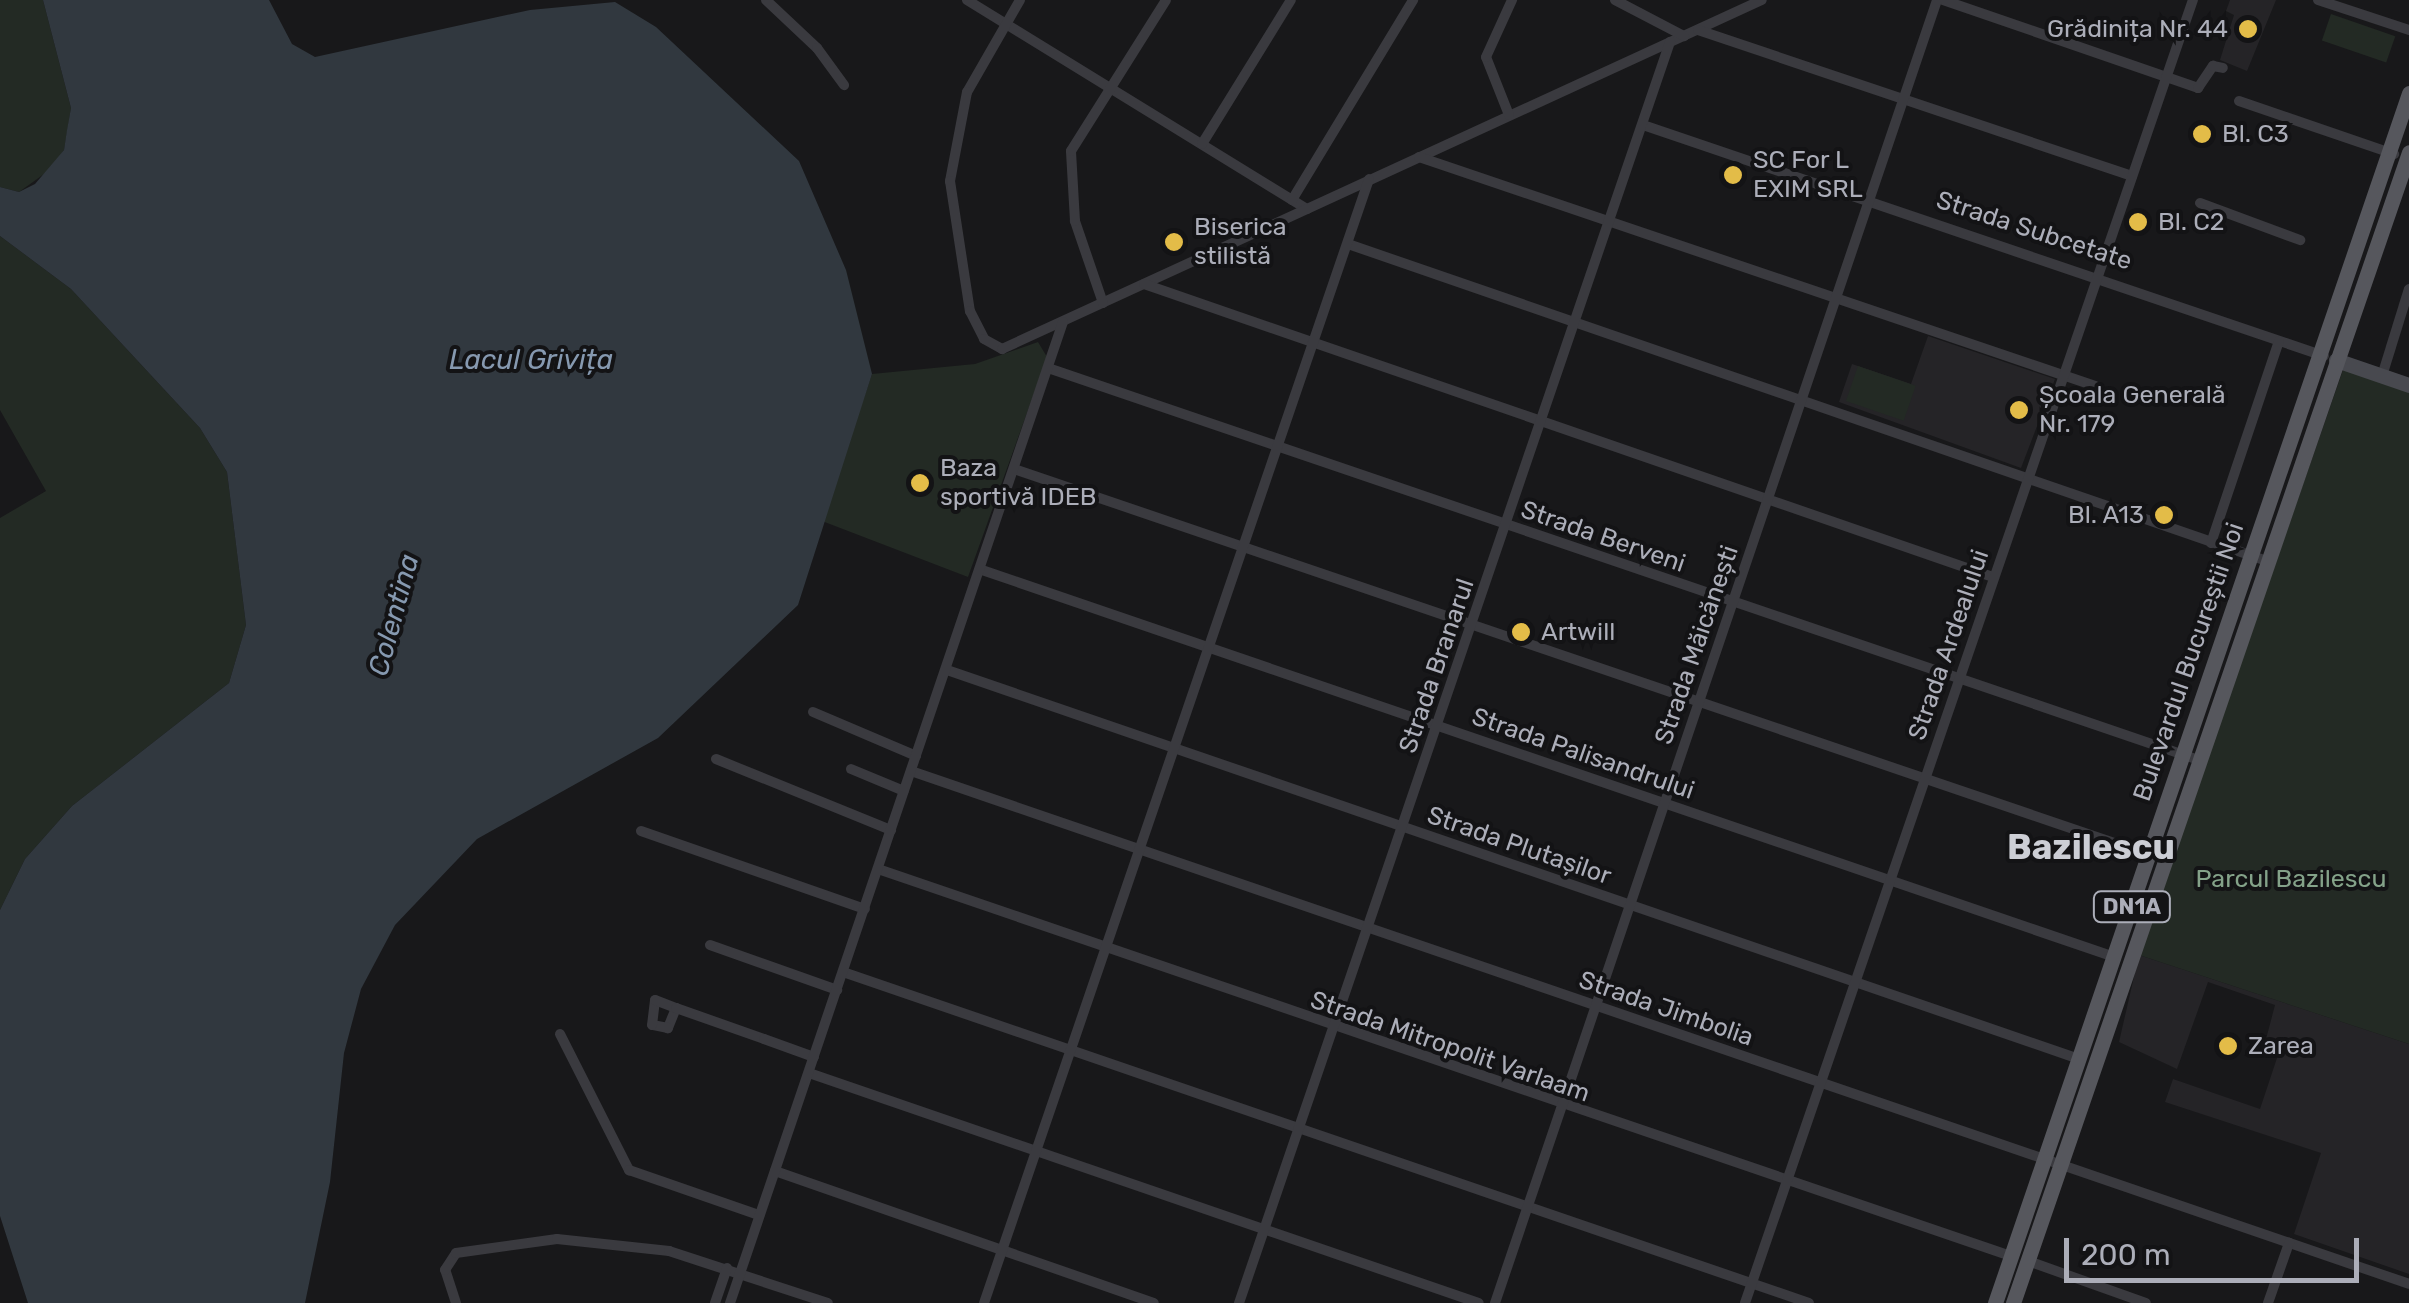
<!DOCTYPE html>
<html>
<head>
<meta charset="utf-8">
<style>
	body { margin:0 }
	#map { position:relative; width:2409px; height:1303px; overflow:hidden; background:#18181a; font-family:Rubik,sans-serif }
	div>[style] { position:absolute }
	.built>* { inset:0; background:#252427 }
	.green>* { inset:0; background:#232a24; transform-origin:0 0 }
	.water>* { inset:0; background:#31383f }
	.street>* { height:10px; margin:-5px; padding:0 5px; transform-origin:5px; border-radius:5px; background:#3a3a3f }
	.secondary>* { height:15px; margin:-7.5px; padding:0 7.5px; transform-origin:7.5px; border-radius:7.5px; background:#48494f }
	.primary>* { height:15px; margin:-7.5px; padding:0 7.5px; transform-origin:7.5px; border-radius:7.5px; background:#56575d }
	.dots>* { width:28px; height:28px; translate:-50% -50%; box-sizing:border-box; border:5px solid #131315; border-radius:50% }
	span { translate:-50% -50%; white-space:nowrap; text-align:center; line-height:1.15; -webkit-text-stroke:8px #131315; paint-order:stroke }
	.shield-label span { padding:2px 8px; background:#131315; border:2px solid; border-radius:8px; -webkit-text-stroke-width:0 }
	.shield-label { font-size:22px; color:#acaeb9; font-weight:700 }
	.poi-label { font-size:25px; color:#acaeb9 }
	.right { translate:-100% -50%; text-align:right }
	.left { translate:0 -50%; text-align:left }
	.street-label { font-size:25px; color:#acaeb9 }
	.park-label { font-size:25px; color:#84a289 }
	.water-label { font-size:28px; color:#8699b0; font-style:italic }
	.district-label { font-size:35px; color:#ccced5; font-weight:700 }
	.scale { position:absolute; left:2064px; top:1238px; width:295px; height:45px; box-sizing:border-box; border:5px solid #acaeb9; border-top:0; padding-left:12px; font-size:30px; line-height:35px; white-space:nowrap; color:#acaeb9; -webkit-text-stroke:8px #131315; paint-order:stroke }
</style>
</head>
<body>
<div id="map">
	<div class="built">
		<i style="clip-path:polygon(2230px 0,2276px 0,2247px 71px,2220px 60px,2234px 15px,2226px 11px)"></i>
		<i style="clip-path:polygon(1928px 336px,2055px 379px,2021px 468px,1839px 402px,1852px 364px,1911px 384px)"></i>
		<i style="clip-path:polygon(2139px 955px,2409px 1044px,2409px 1274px,2294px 1234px,2321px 1153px,2165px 1102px,2173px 1079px,2260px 1109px,2280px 1049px,2265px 1043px,2275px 1005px,2208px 982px,2177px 1069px,2119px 1042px)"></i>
	</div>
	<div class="green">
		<i style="clip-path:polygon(0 0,43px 0,71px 108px,64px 150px,51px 169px,19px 192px,0 187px)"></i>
		<i style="left:2331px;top:14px;width:68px;height:28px;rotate:19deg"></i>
		<i style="clip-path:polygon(0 236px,71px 289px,200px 428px,227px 472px,246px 625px,229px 683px,72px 806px,25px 859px,0 910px,0 518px,46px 491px,0 410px)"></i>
		<i style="clip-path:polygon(1038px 342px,1047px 357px,968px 577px,822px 521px,872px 374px,975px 364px)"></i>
		<i style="left:1858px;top:366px;width:61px;height:37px;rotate:19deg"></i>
		<i style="clip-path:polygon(2343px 370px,2409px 392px,2409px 1044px,2139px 955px)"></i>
	</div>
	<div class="water">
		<i style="clip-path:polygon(43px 0,269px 0,292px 44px,315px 57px,530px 10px,615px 2px,656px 27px,799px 161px,846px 270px,872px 374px,798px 605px,658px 738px,477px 839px,395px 925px,361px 989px,344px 1053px,330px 1182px,305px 1303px,28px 1303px,0 1216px,0 910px,25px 859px,72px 806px,229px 683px,246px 625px,227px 472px,200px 428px,71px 289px,0 236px,0 187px,19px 192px,35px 184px,64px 150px,67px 130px,71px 108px)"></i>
	</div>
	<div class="street">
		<i style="left:766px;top:0;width:70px;rotate:43.3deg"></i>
		<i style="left:817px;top:48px;width:46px;rotate:53.9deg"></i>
		<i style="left:967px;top:0;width:399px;rotate:31.6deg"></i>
		<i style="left:1020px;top:0;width:106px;rotate:119.9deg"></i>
		<i style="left:967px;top:92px;width:91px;rotate:100.8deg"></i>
		<i style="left:950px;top:181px;width:132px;rotate:81.3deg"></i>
		<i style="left:970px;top:311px;width:31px;rotate:63deg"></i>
		<i style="left:984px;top:339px;width:21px;rotate:29deg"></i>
		<i style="left:1002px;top:349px;width:836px;rotate:-24.67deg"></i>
		<i style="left:1615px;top:0;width:78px;rotate:27.6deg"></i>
		<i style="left:1943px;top:0;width:270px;rotate:19deg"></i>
		<i style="left:2198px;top:88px;width:27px;rotate:-56deg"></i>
		<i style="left:2213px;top:66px;width:10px;rotate:11deg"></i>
		<i style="left:2318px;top:0;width:96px;rotate:18.2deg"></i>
		<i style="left:1698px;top:30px;width:458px;rotate:18.6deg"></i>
		<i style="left:2239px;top:101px;width:164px;rotate:18.9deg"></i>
		<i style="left:1509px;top:115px;width:62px;rotate:-111.6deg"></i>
		<i style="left:1486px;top:57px;width:63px;rotate:-65.5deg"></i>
		<i style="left:1643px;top:125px;width:719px;rotate:18.74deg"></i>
		<i style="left:1202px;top:144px;width:169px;rotate:-58.3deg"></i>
		<i style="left:1419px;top:157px;width:714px;rotate:18.71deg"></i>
		<i style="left:1292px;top:200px;width:234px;rotate:-58.8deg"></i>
		<i style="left:2200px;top:203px;width:107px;rotate:20.3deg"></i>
		<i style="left:1348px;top:244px;width:972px;rotate:19.03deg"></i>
		<i style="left:1144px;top:284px;width:898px;rotate:19.04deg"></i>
		<i style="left:1103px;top:303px;width:87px;rotate:-108.9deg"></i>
		<i style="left:1075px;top:221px;width:70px;rotate:-93.3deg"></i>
		<i style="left:1071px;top:151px;width:178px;rotate:-57.8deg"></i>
		<i style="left:1051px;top:369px;width:1213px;rotate:18.81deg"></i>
		<i style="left:2382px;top:376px;width:91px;rotate:-72.8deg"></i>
		<i style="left:1017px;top:470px;width:1197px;rotate:18.77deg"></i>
		<i style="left:2211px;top:543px;width:213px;rotate:-71.4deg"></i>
		<i style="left:982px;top:570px;width:1196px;rotate:18.87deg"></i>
		<i style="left:947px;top:670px;width:1197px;rotate:18.96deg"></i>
		<i style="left:813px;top:712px;width:112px;rotate:23.1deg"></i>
		<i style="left:716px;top:759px;width:189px;rotate:22.1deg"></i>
		<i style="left:851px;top:769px;width:57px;rotate:22.5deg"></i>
		<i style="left:911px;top:771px;width:1583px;rotate:18.9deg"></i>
		<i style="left:641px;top:831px;width:237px;rotate:19.2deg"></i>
		<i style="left:878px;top:869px;width:1197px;rotate:18.86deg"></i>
		<i style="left:710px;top:945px;width:135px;rotate:19.5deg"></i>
		<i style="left:843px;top:972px;width:1021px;rotate:18.91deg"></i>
		<i style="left:676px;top:1008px;width:22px;rotate:112deg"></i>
		<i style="left:668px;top:1028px;width:16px;rotate:-169deg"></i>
		<i style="left:652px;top:1025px;width:25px;rotate:-83deg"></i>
		<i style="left:655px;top:1000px;width:22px;rotate:21deg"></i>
		<i style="left:676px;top:1008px;width:93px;rotate:19.4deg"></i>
		<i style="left:764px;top:1039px;width:53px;rotate:19.8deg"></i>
		<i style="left:560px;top:1034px;width:153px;rotate:63.1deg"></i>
		<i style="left:629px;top:1170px;width:138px;rotate:19.1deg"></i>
		<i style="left:809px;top:1073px;width:708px;rotate:18.95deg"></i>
		<i style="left:775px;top:1171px;width:401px;rotate:19.2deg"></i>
		<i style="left:2028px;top:1261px;width:125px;rotate:19.6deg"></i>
		<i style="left:456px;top:1303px;width:35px;rotate:-108deg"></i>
		<i style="left:445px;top:1270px;width:20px;rotate:-57deg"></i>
		<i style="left:456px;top:1253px;width:102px;rotate:-7.9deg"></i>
		<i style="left:557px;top:1239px;width:113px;rotate:6.1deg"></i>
		<i style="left:669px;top:1251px;width:167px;rotate:18.1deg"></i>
		<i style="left:715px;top:1303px;width:37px;rotate:-71deg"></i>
		<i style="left:730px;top:1303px;width:1036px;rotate:-71.25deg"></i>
		<i style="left:984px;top:1303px;width:1188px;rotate:-71.09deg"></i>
		<i style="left:1239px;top:1303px;width:1333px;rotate:-71.13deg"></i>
		<i style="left:1495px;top:1303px;width:1376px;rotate:-71.26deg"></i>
		<i style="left:1745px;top:1303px;width:1378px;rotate:-71.03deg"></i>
		<i style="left:2268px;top:1303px;width:64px;rotate:-70.7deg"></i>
	</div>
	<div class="secondary">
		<i style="left:2336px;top:360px;width:77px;rotate:18.9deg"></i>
	</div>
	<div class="primary">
		<i style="left:1995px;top:1303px;width:1279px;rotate:-71.11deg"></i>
		<i style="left:2013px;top:1303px;width:1217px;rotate:-71.01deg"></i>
	</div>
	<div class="dots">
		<i style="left:2248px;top:29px;background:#e3bc48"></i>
		<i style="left:2202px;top:134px;background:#e3bc48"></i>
		<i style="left:1733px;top:175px;background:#e3bc48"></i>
		<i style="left:2138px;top:222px;background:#e3bc48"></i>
		<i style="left:1174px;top:242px;background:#e3bc48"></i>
		<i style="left:2019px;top:410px;background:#e3bc48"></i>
		<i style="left:920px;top:483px;background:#e3bc48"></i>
		<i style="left:2164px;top:515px;background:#e3bc48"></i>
		<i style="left:1521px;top:632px;background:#e3bc48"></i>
		<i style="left:2228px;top:1046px;background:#e3bc48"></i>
	</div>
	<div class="shield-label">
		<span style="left:2132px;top:907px">DN1A</span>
	</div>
	<div class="poi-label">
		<span class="right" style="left:2228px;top:29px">Grădinița Nr. 44</span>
		<span class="left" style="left:2222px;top:134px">Bl. C3</span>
		<span class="left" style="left:1753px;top:175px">SC For L<br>EXIM SRL</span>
		<span class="left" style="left:2158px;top:222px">Bl. C2</span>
		<span class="left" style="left:1194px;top:242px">Biserica<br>stilistă</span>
		<span class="left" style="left:2039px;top:410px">Școala Generală<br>Nr. 179</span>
		<span class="left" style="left:940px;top:483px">Baza<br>sportivă IDEB</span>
		<span class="right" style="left:2144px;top:515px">Bl. A13</span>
		<span class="left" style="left:1541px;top:632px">Artwill</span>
		<span class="left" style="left:2248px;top:1046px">Zarea</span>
	</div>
	<div class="street-label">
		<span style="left:2034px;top:231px;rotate:18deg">Strada Subcetate</span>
		<span style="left:1603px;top:537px;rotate:19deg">Strada Berveni</span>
		<span style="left:1697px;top:645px;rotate:-71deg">Strada Măicănești</span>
		<span style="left:1949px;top:645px;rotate:-71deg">Strada Ardealului</span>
		<span style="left:2189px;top:662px;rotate:-71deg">Bulevardul Bucureștii Noi</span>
		<span style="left:1437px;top:666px;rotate:-71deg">Strada Branarul</span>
		<span style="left:1583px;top:754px;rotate:19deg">Strada Palisandrului</span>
		<span style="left:1519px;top:846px;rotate:19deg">Strada Plutașilor</span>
		<span style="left:1666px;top:1009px;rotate:19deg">Strada Jimbolia</span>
		<span style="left:1450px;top:1047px;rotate:19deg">Strada Mitropolit Varlaam</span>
	</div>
	<div class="park-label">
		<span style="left:2291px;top:879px">Parcul Bazilescu</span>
	</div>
	<div class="water-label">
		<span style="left:531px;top:360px">Lacul Grivița</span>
		<span style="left:394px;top:615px;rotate:-75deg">Colentina</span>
	</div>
	<div class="district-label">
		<span style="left:2091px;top:847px">Bazilescu</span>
	</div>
	<div class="scale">200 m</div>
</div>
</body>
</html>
